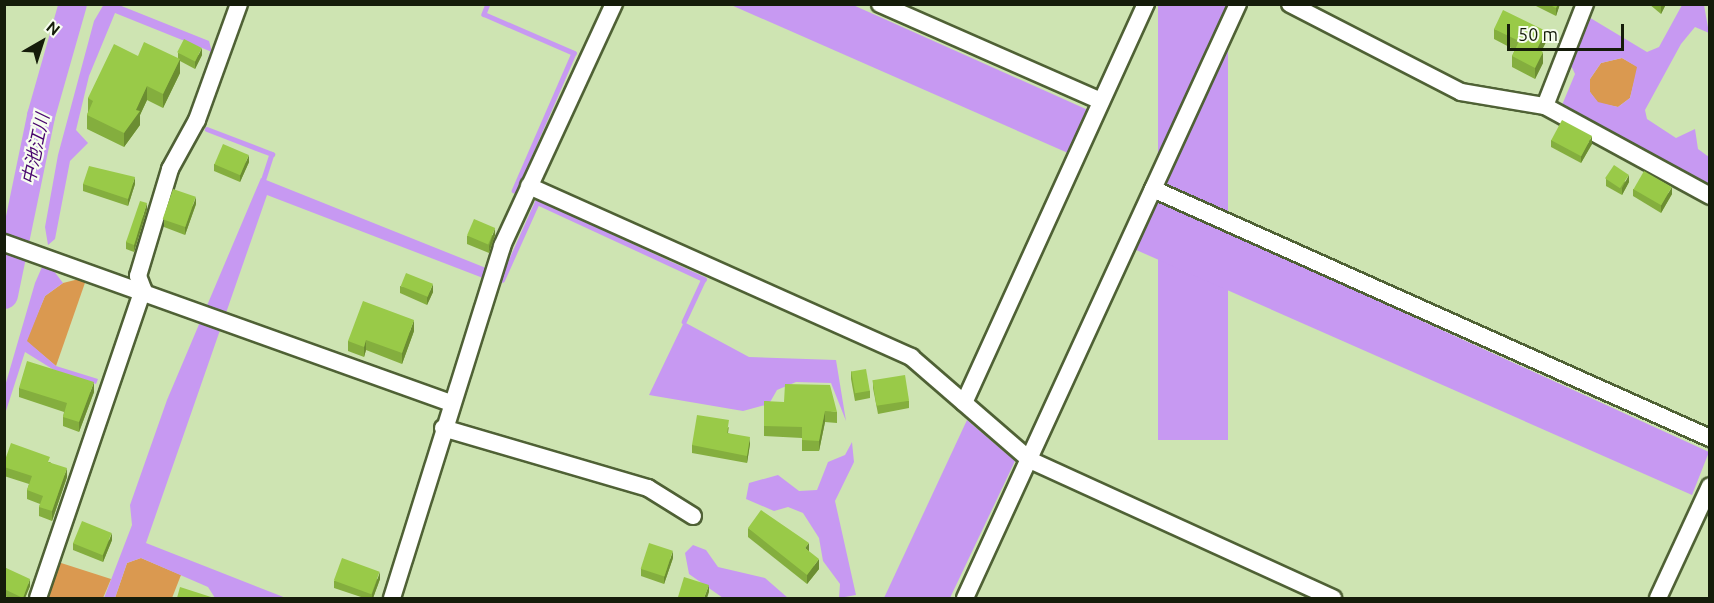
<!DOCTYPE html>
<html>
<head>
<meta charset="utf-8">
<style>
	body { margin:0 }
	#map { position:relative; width:1714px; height:603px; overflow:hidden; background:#cee4b2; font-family:Ubuntu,"Noto Sans JP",sans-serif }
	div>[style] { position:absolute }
	.green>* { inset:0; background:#da9950 }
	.water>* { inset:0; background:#c799f2; transform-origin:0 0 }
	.stream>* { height:4.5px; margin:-2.25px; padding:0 2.25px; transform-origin:2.25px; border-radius:2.25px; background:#c799f2 }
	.river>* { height:28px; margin:-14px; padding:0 14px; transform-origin:14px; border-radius:14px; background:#c799f2 }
	.roads { filter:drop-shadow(2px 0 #4f6135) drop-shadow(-2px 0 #4f6135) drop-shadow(0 2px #4f6135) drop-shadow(0 -2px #4f6135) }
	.minor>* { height:16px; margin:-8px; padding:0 8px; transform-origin:8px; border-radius:8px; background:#fff }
	.wall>* { inset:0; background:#84ae3e }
	.shaded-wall>* { inset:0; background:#6b8d32 }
	.building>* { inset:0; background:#99ca48; transform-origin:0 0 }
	span { translate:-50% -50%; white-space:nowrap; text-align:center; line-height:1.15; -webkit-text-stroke:4.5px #f7feef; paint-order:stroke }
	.water-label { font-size:18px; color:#48056e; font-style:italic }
	.frame { position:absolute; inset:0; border:6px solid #151c0a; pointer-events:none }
	.north { position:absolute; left:12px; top:12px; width:60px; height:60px; -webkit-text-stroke:4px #f7feef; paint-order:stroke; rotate:39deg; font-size:16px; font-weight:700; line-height:24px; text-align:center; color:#151c0a }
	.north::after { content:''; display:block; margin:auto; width:21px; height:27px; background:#151c0a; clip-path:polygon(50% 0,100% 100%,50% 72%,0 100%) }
	.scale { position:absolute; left:1507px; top:24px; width:117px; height:27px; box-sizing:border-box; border:3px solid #151c0a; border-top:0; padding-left:8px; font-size:18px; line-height:21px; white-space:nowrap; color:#151c0a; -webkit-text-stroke:4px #f7feef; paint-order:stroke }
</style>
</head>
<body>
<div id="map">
	<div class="green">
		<i style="clip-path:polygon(1622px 58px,1638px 67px,1630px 98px,1618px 107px,1598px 103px,1590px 92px,1590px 79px,1601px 63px)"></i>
		<i style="clip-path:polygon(87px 277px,56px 366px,26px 341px,45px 296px,63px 283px)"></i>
		<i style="clip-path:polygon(141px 558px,181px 575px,172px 598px,115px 598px,127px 563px)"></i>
		<i style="clip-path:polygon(58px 562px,111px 579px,103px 598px,45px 598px)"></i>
	</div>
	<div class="water">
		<i style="clip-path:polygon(104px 4px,119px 5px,209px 41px,212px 52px,115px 13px,89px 76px,76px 130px,88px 143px,70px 161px,55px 239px,48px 245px,45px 227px,58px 155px,94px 21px)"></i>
		<i style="clip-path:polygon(731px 5px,853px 5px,1088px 110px,1068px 153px)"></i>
		<i style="left:1158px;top:5px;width:70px;height:435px"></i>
		<i style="clip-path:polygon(evenodd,1682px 5px,1704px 5px,1709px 33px,1695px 27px,1681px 44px,1645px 110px,1647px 119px,1676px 138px,1695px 129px,1698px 149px,1709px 157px,1709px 186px,1562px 105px,1575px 74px,1568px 59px,1587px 16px,1647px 52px,1659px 47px,1682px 5px,1622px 58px,1637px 67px,1630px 98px,1618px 107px,1598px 102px,1590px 92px,1590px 79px,1601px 63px,1622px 58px)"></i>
		<i style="clip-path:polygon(261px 178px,486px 268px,483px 278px,267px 195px,146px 543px,286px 598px,215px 598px,208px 587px,141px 558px,127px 563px,115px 598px,104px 598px,132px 525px,130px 505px,167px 400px)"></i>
		<i style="clip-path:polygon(1157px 200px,1709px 452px,1692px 495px,1134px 249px)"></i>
		<i style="clip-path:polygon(50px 266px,63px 283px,45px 296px,27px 341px,56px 366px,98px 379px,96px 384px,54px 370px,25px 352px,5px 414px,5px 386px,35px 283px,42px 267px)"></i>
		<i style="clip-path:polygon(684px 322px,749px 357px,836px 360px,846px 421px,831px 383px,796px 382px,777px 390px,769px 404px,743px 411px,649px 395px)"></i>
		<i style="clip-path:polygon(967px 420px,1015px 461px,950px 598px,884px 598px)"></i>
		<i style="clip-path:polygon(852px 442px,854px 462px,835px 501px,856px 595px,839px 598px,840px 584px,823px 561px,819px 538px,803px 513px,788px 507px,774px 511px,746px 499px,749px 483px,778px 475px,799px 491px,817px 490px,828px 462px,845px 455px)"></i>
		<i style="clip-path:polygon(693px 545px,706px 550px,718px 567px,765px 578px,788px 598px,723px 598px,689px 574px,685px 553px)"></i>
	</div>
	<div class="stream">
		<i style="left:488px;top:4px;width:11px;rotate:112deg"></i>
		<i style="left:484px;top:14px;width:98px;rotate:23.4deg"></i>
		<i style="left:574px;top:53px;width:150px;rotate:113.5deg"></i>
		<i style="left:205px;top:75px;width:24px;rotate:-73deg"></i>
		<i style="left:207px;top:129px;width:70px;rotate:21deg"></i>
		<i style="left:272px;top:154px;width:26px;rotate:108deg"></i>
		<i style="left:502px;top:280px;width:85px;rotate:-65.8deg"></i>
		<i style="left:537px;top:202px;width:184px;rotate:24.8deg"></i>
		<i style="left:704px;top:279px;width:47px;rotate:114.9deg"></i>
	</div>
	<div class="river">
		<i style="left:4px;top:295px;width:183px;rotate:-78.3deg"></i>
		<i style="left:41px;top:116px;width:116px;rotate:-74.1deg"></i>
	</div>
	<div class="roads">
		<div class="minor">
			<i style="left:880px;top:4px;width:241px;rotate:23.7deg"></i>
			<i style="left:1290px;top:4px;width:192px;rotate:27.2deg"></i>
			<i style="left:1461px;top:92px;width:85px;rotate:9.5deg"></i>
			<i style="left:1545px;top:106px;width:188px;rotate:28.6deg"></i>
			<i style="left:1545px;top:106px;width:110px;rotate:-68.6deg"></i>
			<i style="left:529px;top:186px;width:419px;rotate:24.1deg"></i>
			<i style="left:911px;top:357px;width:157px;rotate:40.9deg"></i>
			<i style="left:1030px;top:460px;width:333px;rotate:24.5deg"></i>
			<i style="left:1153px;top:189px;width:610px;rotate:24.09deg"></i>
			<i style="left:4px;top:243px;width:474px;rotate:19.7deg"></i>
			<i style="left:964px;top:403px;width:439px;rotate:-65.5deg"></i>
			<i style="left:443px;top:428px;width:214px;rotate:16.3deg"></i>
			<i style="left:648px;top:488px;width:53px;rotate:31.9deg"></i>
			<i style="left:38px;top:598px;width:326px;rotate:-71.2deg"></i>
			<i style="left:143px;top:289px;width:14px;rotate:-111deg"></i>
			<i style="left:138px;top:276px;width:112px;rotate:-73.3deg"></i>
			<i style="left:170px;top:169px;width:56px;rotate:-61.1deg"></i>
			<i style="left:197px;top:120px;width:123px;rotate:-70.1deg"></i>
			<i style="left:392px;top:598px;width:369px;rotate:-72.6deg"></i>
			<i style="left:502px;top:246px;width:267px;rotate:-65.2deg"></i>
			<i style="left:965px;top:598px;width:654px;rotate:-65.32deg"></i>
			<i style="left:1658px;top:598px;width:123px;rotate:-65.1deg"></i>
		</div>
	</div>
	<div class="wall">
		<i style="clip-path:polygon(1532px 4px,1560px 4px,1556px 16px)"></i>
		<i style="clip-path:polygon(1649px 4px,1666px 4px,1661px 14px)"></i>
		<i style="clip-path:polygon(1494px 29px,1546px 42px,1541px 51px,1543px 63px,1535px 79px,1512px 67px,1512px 56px,1515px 50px,1494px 39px)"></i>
		<i style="clip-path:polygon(178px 53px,202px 55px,195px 69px,180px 61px,180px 73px,163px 108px,147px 100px,140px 115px,140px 125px,124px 147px,87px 129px,87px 115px,88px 112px,88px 98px,178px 58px)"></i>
		<i style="clip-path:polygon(1551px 140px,1592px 144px,1581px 163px,1551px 147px)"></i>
		<i style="clip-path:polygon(249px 162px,240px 182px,214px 171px,214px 164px)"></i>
		<i style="clip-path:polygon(1606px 179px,1629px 182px,1622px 195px,1606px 186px)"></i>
		<i style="clip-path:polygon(83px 184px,135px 184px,128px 206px,83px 191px)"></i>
		<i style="clip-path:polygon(1633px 189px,1672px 194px,1661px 213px,1633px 196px)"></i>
		<i style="clip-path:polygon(196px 204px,185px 235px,164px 227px,164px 220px)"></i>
		<i style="clip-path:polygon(147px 210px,134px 252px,126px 249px,126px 242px)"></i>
		<i style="clip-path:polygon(495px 235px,489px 253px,467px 244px,467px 236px)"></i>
		<i style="clip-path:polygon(400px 286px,433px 292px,427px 305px,400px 293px)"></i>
		<i style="clip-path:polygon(414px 331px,402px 364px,366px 350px,364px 357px,348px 351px,348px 341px)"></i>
		<i style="clip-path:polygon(851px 371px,870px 391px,870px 398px,855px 401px,851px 379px)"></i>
		<i style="clip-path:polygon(873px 381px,909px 401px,909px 408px,878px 414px,873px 388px)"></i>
		<i style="clip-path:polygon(19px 388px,94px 392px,79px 432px,63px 426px,63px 417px,64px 412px,19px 397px)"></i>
		<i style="clip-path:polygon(764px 401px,837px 412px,837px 423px,825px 422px,819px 451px,802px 451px,802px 438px,764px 436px)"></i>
		<i style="clip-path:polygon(729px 427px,728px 433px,750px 444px,747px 463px,692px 453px,692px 445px)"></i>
		<i style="clip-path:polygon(50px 462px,67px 477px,52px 521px,39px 516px,39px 507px,40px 504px,27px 499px,27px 490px,29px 484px,4px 476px,4px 463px)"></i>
		<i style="clip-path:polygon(748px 528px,819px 569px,807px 584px,748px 537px)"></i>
		<i style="clip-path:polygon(112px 540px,103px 562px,73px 550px,73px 543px)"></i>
		<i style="clip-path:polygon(673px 558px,664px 584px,641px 576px,641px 569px)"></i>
		<i style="clip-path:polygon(4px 567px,30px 586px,25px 598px,10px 598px,4px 596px)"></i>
		<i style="clip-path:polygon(380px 579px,373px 598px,364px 598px,334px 588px,334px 581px)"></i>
	</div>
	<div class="shaded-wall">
		<i style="clip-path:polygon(1558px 4px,1560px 4px,1556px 16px,1556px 8px)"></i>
		<i style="clip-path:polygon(1662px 4px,1666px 4px,1661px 14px,1661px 7px)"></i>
		<i style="clip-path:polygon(1546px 31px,1546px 42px,1537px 60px,1537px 49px)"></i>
		<i style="clip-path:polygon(202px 48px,202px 55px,195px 69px,195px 62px)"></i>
		<i style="clip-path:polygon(1543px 52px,1543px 63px,1535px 79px,1535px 68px)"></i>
		<i style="clip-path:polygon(180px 59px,180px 73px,163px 108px,163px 94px)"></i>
		<i style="clip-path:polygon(147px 86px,147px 100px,140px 115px,140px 125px,124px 147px,124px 133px)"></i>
		<i style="clip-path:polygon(1592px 136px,1592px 144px,1581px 163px,1581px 156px)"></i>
		<i style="clip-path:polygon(249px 155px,249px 162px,240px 182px,240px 175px)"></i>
		<i style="clip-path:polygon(1629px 175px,1629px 182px,1622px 195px,1622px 188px)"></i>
		<i style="clip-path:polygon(135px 177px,135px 184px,128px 206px,128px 199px)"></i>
		<i style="clip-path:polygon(1672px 187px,1672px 194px,1661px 213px,1661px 205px)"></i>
		<i style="clip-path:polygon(196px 197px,196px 204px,185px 235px,185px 227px)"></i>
		<i style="clip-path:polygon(147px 203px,147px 210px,134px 252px,134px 245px)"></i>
		<i style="clip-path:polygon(495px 228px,495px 235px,489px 253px,489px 246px)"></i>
		<i style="clip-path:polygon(433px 284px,433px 292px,427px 305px,427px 298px)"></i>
		<i style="clip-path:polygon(414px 320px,414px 331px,402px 364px,402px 353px)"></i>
		<i style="clip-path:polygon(366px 340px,366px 350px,364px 357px,364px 347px)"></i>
		<i style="clip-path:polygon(94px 382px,94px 392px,79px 432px,79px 422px)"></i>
		<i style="clip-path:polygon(825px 411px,825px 422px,819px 451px,819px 441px)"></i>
		<i style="clip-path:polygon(750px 437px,750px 444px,747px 463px,747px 456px)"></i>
		<i style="clip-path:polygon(67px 468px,67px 477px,52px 521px,52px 511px)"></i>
		<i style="clip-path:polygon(112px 533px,112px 540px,103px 562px,103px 555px)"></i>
		<i style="clip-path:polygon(809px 543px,809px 552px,805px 548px)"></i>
		<i style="clip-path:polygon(673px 551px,673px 558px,664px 584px,664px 577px)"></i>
		<i style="clip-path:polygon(819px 559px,819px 569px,807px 584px,807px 575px)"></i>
		<i style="clip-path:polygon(380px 572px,380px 579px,373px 598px,372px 598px,372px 594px)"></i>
		<i style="clip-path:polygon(30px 579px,30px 586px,25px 598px,23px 598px)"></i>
		<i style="clip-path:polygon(709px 585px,709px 592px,707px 598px,704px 598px)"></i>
	</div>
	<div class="building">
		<i style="clip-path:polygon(1548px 4px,1558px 4px,1556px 8px)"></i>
		<i style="clip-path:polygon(1503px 10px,1546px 31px,1537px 49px,1543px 52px,1535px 68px,1512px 56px,1519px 41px,1494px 29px)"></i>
		<i style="left:184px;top:39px;width:20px;height:15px;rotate:27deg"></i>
		<i style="clip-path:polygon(144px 42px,180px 59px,163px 94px,147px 86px,136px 110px,140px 111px,124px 133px,87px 115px,93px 101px,88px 98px,114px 44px,138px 56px)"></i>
		<i style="left:1562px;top:120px;width:34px;height:23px;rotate:28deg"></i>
		<i style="left:223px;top:144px;width:28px;height:22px;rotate:23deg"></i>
		<i style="left:1614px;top:165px;width:18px;height:16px;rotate:34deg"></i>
		<i style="clip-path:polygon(89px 166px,135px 177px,128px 199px,83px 184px)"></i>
		<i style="left:1644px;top:171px;width:32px;height:21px;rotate:30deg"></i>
		<i style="left:173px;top:189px;width:24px;height:32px;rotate:19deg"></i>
		<i style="clip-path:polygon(140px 201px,147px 203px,134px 245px,126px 242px)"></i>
		<i style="left:474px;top:219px;width:23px;height:18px;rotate:23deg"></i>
		<i style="left:406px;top:273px;width:29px;height:14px;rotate:22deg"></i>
		<i style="clip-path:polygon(363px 301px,414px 320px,402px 353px,366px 340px,364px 347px,348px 341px)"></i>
		<i style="clip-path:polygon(27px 361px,94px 382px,79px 422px,63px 417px,67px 403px,19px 388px)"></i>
		<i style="left:866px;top:369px;width:22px;height:15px;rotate:80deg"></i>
		<i style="left:905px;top:375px;width:26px;height:33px;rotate:81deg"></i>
		<i style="clip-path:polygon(785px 384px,830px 385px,837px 412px,825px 411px,819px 441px,802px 440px,802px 427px,764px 426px,764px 401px,784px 402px)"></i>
		<i style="clip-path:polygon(697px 415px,729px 420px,727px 433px,750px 437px,747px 456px,692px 445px)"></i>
		<i style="clip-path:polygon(11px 443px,50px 457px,48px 462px,67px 468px,52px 511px,39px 507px,43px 496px,27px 490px,32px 476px,4px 467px,4px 463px)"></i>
		<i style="clip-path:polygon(761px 510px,809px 543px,805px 548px,819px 559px,807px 575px,748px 528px)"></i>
		<i style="left:82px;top:521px;width:32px;height:24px;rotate:22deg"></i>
		<i style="left:649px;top:543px;width:25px;height:27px;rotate:18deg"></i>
		<i style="left:342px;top:558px;width:40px;height:24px;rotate:20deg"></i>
		<i style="clip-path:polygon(4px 567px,30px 579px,23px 598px,4px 589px)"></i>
		<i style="clip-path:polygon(684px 577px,709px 585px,704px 598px,683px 598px,678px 597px)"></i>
		<i style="clip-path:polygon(180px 587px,211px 597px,210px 598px,177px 598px)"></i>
	</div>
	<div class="water-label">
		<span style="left:35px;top:149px;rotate:-78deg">中池江川</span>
	</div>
	<div class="frame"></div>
	<div class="north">N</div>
	<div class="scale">50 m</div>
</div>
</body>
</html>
